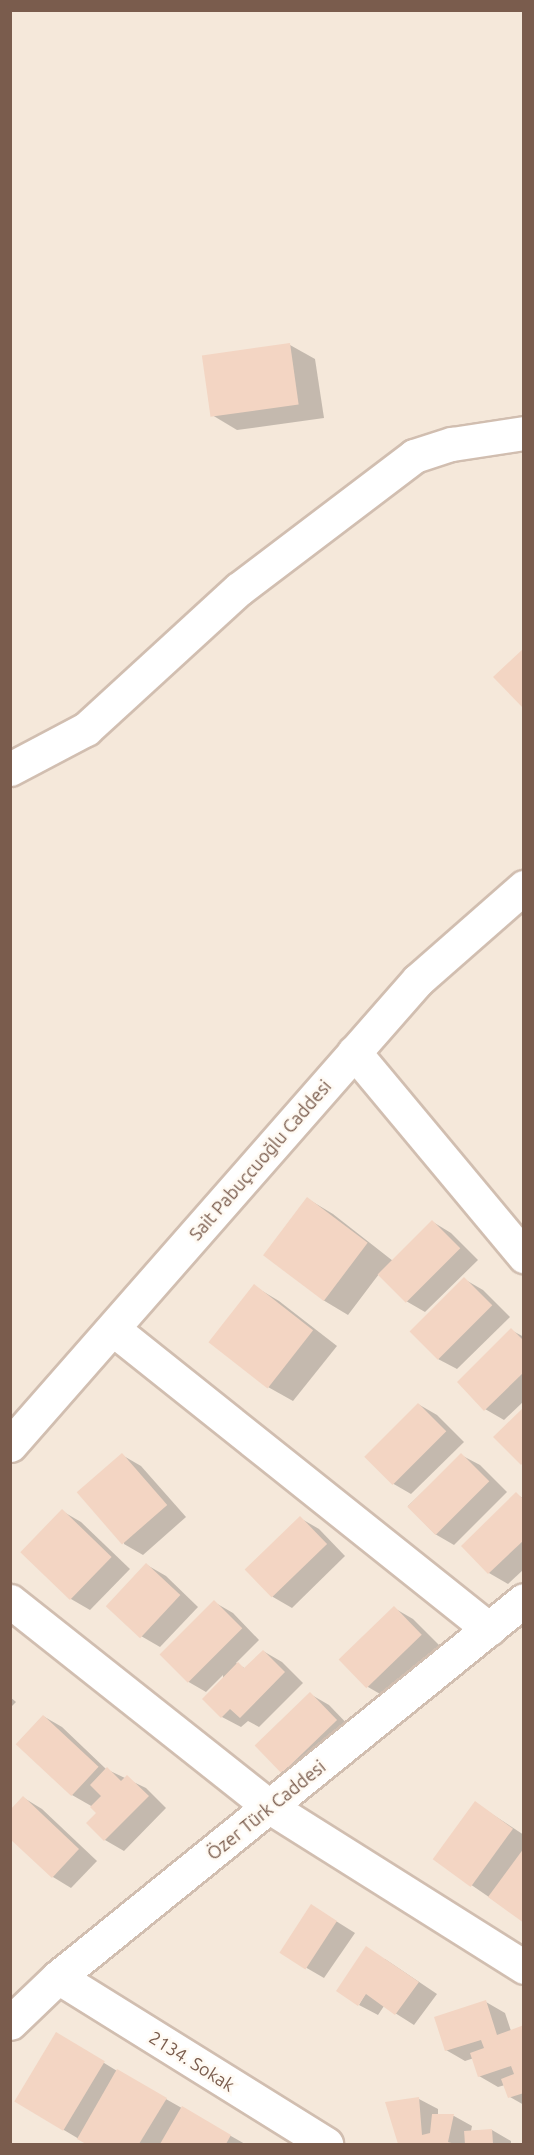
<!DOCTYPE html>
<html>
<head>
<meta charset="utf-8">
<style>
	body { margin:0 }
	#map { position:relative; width:534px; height:2155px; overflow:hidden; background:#fdf6ec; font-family:Ubuntu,sans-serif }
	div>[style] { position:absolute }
	.residential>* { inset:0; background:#f5e8da; transform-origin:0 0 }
	.shadow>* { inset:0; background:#0003 }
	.building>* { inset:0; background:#f3d5c3; transform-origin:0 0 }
	.roads { filter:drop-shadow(2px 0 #d1beb0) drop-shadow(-2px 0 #d1beb0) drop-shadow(0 2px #d1beb0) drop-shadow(0 -2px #d1beb0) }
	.minor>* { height:33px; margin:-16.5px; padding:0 16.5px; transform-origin:16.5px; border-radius:16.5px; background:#fff }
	span { translate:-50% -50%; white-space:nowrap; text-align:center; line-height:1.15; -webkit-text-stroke:5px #fffaf3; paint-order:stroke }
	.street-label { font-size:18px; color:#7a5c4d }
	.frame { position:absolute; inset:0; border:12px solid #7a5c4d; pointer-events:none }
</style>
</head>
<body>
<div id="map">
	<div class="residential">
		<i style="left:11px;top:11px;width:512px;height:2133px"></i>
	</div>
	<div class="shadow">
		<i style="clip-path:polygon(290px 345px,315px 359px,324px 418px,237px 430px,212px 415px)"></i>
		<i style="clip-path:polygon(308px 1199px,333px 1214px,393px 1261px,433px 1222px,451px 1233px,478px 1260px,425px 1312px,406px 1301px,379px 1274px,348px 1315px,323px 1300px)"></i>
		<i style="clip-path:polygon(464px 1279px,483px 1290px,510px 1317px,457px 1369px,438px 1359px)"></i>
		<i style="clip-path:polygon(254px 1286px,279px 1301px,337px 1346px,293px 1401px,268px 1387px,210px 1342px)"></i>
		<i style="clip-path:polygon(511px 1330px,524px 1337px,524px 1401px,504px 1420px,485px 1409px)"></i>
		<i style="clip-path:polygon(418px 1404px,437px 1415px,464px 1442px,411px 1494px,392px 1483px)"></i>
		<i style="clip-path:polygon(122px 1455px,141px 1466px,186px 1517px,143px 1555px,124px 1544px)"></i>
		<i style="clip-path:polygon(461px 1455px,480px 1465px,507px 1492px,454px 1545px,435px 1534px,408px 1506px)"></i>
		<i style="clip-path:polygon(516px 1494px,524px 1499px,524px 1569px,508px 1584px,489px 1573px,463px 1546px)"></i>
		<i style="clip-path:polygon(62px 1511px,81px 1522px,130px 1569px,90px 1610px,71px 1599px,23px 1552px)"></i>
		<i style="clip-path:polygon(300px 1518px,319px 1529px,345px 1556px,292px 1608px,273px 1597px,247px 1570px)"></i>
		<i style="clip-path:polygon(147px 1565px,166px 1576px,198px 1607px,160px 1647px,141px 1636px)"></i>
		<i style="clip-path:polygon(214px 1602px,233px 1613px,259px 1640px,236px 1663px,246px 1669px,263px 1651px,282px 1662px,303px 1683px,259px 1727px,248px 1721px,241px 1727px,222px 1717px,223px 1675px,206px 1692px,187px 1681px,161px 1654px)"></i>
		<i style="clip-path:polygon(394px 1608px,413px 1619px,440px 1646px,387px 1698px,368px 1687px,341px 1660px)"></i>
		<i style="clip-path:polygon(310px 1694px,329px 1705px,355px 1732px,302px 1784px,284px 1773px)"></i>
		<i style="clip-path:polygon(10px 1697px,16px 1702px,10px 1708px)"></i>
		<i style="clip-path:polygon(43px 1716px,62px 1727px,106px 1769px,146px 1788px,166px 1808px,124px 1851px,105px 1840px,88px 1823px,98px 1813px,93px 1807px,72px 1795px,17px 1744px)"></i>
		<i style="clip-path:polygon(24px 1798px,42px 1809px,97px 1861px,71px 1888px,53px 1877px)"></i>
		<i style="clip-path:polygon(475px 1803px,524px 1835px,524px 1921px,435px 1860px)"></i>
		<i style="clip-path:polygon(312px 1906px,355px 1933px,324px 1978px,305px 1967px)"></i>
		<i style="clip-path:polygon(385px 1959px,437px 1994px,414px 2025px,384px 2006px,378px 2015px,359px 2005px)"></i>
		<i style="clip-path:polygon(486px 2002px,505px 2013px,511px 2031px,524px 2027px,524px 2105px,510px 2097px,505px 2085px,498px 2087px,479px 2076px,474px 2058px,465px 2061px,446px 2050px)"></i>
		<i style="clip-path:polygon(57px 2034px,122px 2074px,245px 2144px,89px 2144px,79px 2139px,17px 2102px)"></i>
		<i style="clip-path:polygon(419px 2099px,438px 2109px,438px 2116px,454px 2116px,472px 2126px,471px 2131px,492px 2130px,511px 2141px,511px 2144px,399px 2144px,387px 2103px)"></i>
	</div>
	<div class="building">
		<i style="left:290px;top:343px;width:62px;height:89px;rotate:82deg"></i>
		<i style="clip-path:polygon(524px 648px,524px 709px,493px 677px)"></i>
		<i style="left:307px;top:1197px;width:76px;height:73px;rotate:37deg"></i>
		<i style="left:432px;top:1220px;width:40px;height:77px;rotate:45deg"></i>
		<i style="left:464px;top:1277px;width:40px;height:77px;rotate:45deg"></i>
		<i style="left:254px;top:1284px;width:75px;height:74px;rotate:38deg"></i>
		<i style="clip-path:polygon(511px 1328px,524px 1341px,524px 1372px,484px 1411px,457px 1382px)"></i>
		<i style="left:418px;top:1403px;width:40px;height:76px;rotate:45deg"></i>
		<i style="clip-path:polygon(524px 1407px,524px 1462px,521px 1465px,493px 1437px)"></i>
		<i style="left:122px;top:1453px;width:69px;height:60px;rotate:49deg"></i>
		<i style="left:461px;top:1453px;width:40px;height:76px;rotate:45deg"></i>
		<i style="clip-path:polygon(516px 1492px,524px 1500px,524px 1540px,488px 1574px,461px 1546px)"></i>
		<i style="left:62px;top:1509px;width:69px;height:60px;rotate:44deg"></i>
		<i style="left:300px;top:1516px;width:39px;height:77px;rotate:46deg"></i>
		<i style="left:146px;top:1563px;width:47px;height:59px;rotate:43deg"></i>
		<i style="left:214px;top:1600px;width:40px;height:77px;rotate:45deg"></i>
		<i style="left:394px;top:1606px;width:40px;height:77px;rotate:46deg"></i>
		<i style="clip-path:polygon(263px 1650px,285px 1672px,240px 1718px,230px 1709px,221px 1718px,202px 1699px,238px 1662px,244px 1668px)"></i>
		<i style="left:310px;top:1692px;width:39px;height:77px;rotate:46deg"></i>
		<i style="left:43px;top:1715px;width:76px;height:40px;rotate:43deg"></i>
		<i style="clip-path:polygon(107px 1767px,121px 1781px,127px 1775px,149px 1796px,104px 1841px,86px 1823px,96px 1813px,90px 1807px,101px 1796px,90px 1785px)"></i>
		<i style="clip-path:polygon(23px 1796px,79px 1849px,52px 1878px,10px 1839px,10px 1810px)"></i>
		<i style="left:475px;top:1801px;width:47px;height:72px;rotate:36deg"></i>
		<i style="clip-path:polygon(524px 1848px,524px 1923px,488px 1897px)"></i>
		<i style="left:311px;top:1904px;width:31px;height:58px;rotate:33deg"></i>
		<i style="clip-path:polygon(366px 1946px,419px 1982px,395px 2015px,366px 1994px,358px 2006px,336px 1991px)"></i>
		<i style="clip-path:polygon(486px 2000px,497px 2035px,524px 2025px,524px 2093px,508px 2098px,501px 2079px,514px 2074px,511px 2066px,478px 2077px,470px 2053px,484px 2048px,481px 2040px,445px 2051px,434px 2017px)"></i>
		<i style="left:56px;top:2032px;width:57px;height:81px;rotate:31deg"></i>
		<i style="clip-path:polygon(117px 2069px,167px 2098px,139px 2144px,86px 2144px,77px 2139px)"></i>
		<i style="clip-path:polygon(419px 2097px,422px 2135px,430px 2133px,432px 2114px,454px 2114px,448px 2142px,455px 2144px,398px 2144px,385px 2102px)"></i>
		<i style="clip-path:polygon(182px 2106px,231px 2135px,226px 2144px,160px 2144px)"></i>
		<i style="left:492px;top:2129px;width:15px;height:28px;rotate:86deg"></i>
	</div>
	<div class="roads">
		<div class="minor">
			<i style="left:10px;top:769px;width:86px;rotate:-27.8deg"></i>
			<i style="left:86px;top:729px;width:207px;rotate:-42.5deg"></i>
			<i style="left:239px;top:589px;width:220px;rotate:-37.2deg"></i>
			<i style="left:414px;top:456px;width:40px;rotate:-18deg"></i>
			<i style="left:452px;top:444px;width:73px;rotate:-8.7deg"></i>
			<i style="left:354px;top:1052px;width:266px;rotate:50.2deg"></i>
			<i style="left:113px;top:1329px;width:481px;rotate:38.6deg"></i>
			<i style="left:10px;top:1445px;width:619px;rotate:-48.74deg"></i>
			<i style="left:418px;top:980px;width:141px;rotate:-41.3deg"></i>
			<i style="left:10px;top:1601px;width:332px;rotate:38.4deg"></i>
			<i style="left:270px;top:1807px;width:300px;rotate:32.2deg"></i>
			<i style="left:58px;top:1977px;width:316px;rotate:31.9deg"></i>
			<i style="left:10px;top:2023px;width:66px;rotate:-43.8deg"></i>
			<i style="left:58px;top:1977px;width:599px;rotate:-38.97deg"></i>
		</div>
	</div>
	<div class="street-label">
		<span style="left:260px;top:1160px;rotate:-49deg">Sait Pabuçcuoğlu Caddesi</span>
		<span style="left:266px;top:1810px;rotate:-39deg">Özer Türk Caddesi</span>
		<span style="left:192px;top:2061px;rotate:32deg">2134. Sokak</span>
	</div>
	<div class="frame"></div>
</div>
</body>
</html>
